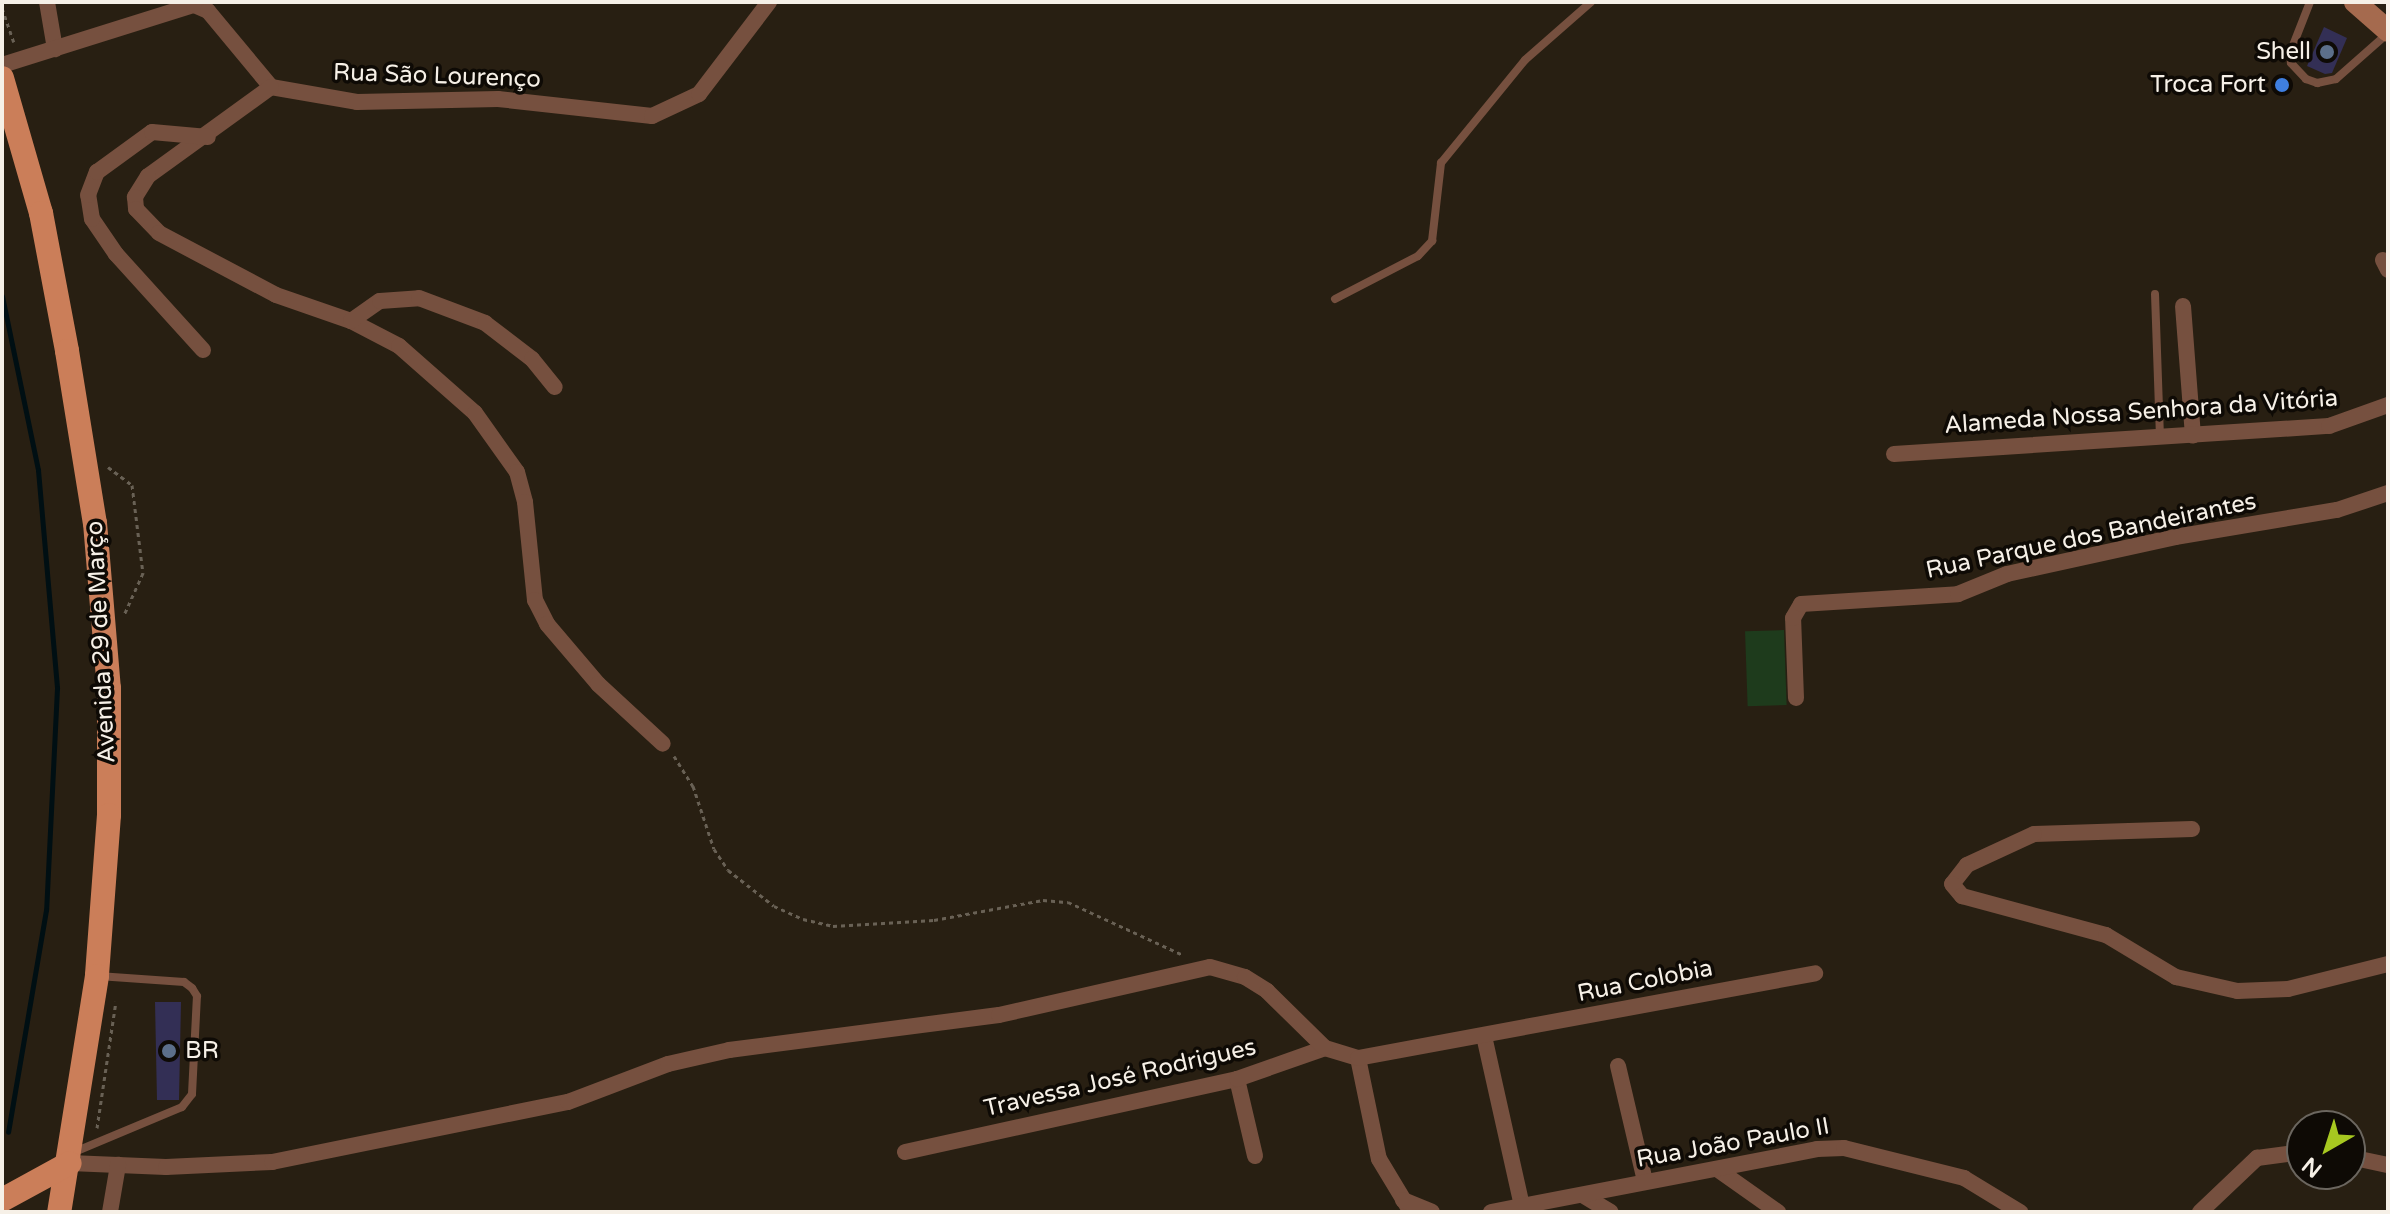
<!DOCTYPE html>
<html>
<head>
<meta charset="utf-8">
<style>
	body { margin:0 }
	#map { position:relative; width:2390px; height:1214px; overflow:hidden; background:#281f12; font-family:"Varela Round",sans-serif }
	div>[style] { position:absolute }
	.green>* { inset:0; background:#1e3b1c; transform-origin:0 0 }
	.stream>* { height:5px; margin:-2.5px; padding:0 2.5px; transform-origin:2.5px; border-radius:2.5px; background:#000f13 }
	.building>* { inset:0; background:#332f55 }
	.path>* { height:3px; margin-top:-1.5px; transform-origin:0; background:repeating-linear-gradient(90deg,#696155 0 4px,transparent 0 8px) }
	.lane>* { height:8px; margin:-4px; padding:0 4px; transform-origin:4px; border-radius:4px; background:#76503f }
	.street>* { height:16px; margin:-8px; padding:0 8px; transform-origin:8px; border-radius:8px; background:#76503f }
	.secondary>* { height:22px; margin:-11px; padding:0 11px; transform-origin:11px; border-radius:11px; background:#a56a4e }
	.primary>* { height:24px; margin:-12px; padding:0 12px; transform-origin:12px; border-radius:12px; background:#cb7e59 }
	.dots>* { width:22px; height:22px; translate:-50% -50%; box-sizing:border-box; border:4px solid #0e0a05; border-radius:50% }
	span { translate:-50% -50%; white-space:nowrap; text-align:center; line-height:1.15; -webkit-text-stroke:7px #0e0a05; paint-order:stroke }
	.poi-label { font-size:24px; color:#f6f0e7 }
	.right { translate:-100% -50%; text-align:right }
	.left { translate:0 -50%; text-align:left }
	.street-label { font-size:24px; color:#f6f0e7 }
	.frame { position:absolute; inset:0; border:4px solid #f6f0e7; pointer-events:none }
	.north { position:absolute; left:2286px; top:1110px; width:80px; height:80px; box-sizing:border-box; background:#0e0a05; border:2px solid #6b665f; border-radius:50%; rotate:219deg; font-size:22px; font-weight:700; line-height:32px; text-align:center; color:#f6f0e7 }
	.north::after { content:''; display:block; margin:auto; width:28px; height:36px; background:#a7c820; clip-path:polygon(50% 0,100% 100%,50% 72%,0 100%) }
</style>
</head>
<body>
<div id="map">
	<div class="green">
		<i style="left:1784px;top:630px;width:75px;height:39px;rotate:88deg"></i>
	</div>
	<div class="stream">
		<i style="left:2px;top:296px;width:178px;rotate:78.3deg"></i>
		<i style="left:38px;top:470px;width:219px;rotate:85deg"></i>
		<i style="left:57px;top:688px;width:222px;rotate:92.8deg"></i>
		<i style="left:46px;top:910px;width:225px;rotate:99.7deg"></i>
	</div>
	<div class="building">
		<i style="clip-path:polygon(2324px 27px,2347px 38px,2332px 73px,2325px 74px,2307px 66px)"></i>
		<i style="clip-path:polygon(155px 1002px,181px 1002px,179px 1100px,157px 1100px)"></i>
	</div>
	<div class="path">
		<i style="left:2px;top:8px;width:36px;rotate:71deg"></i>
		<i style="left:108px;top:467px;width:30px;rotate:37deg"></i>
		<i style="left:132px;top:485px;width:89px;rotate:82.9deg"></i>
		<i style="left:143px;top:573px;width:46px;rotate:114.3deg"></i>
		<i style="left:674px;top:756px;width:36px;rotate:58deg"></i>
		<i style="left:693px;top:786px;width:66px;rotate:71.6deg"></i>
		<i style="left:714px;top:849px;width:25px;rotate:56deg"></i>
		<i style="left:728px;top:870px;width:58px;rotate:38deg"></i>
		<i style="left:774px;top:906px;width:32px;rotate:24deg"></i>
		<i style="left:803px;top:919px;width:31px;rotate:13deg"></i>
		<i style="left:833px;top:926px;width:101px;rotate:-3.4deg"></i>
		<i style="left:934px;top:920px;width:111px;rotate:-10.4deg"></i>
		<i style="left:1043px;top:900px;width:25px;rotate:5deg"></i>
		<i style="left:1068px;top:902px;width:127px;rotate:24.7deg"></i>
		<i style="left:97px;top:1128px;width:128px;rotate:-81.5deg"></i>
	</div>
	<div class="lane">
		<i style="left:2310px;top:2px;width:55px;rotate:111.4deg"></i>
		<i style="left:2290px;top:53px;width:10px;rotate:84deg"></i>
		<i style="left:2291px;top:63px;width:22px;rotate:47deg"></i>
		<i style="left:2306px;top:79px;width:12px;rotate:20deg"></i>
		<i style="left:2317px;top:83px;width:19px;rotate:-12deg"></i>
		<i style="left:2336px;top:79px;width:68px;rotate:-41.4deg"></i>
		<i style="left:2155px;top:294px;width:143px;rotate:88deg"></i>
		<i style="left:1335px;top:299px;width:93px;rotate:-27.4deg"></i>
		<i style="left:1418px;top:256px;width:21px;rotate:-47deg"></i>
		<i style="left:1432px;top:241px;width:79px;rotate:-83.4deg"></i>
		<i style="left:1441px;top:163px;width:133px;rotate:-50.8deg"></i>
		<i style="left:1525px;top:60px;width:88px;rotate:-41.3deg"></i>
		<i style="left:72px;top:1153px;width:119px;rotate:-22.7deg"></i>
		<i style="left:182px;top:1107px;width:16px;rotate:-52deg"></i>
		<i style="left:192px;top:1094px;width:98px;rotate:-87.1deg"></i>
		<i style="left:197px;top:996px;width:9px;rotate:-122deg"></i>
		<i style="left:192px;top:988px;width:10px;rotate:-143deg"></i>
		<i style="left:184px;top:982px;width:86px;rotate:-176deg"></i>
	</div>
	<div class="street">
		<i style="left:47px;top:2px;width:48px;rotate:80.3deg"></i>
		<i style="left:2px;top:65px;width:201px;rotate:-17.4deg"></i>
		<i style="left:194px;top:5px;width:15px;rotate:23deg"></i>
		<i style="left:208px;top:11px;width:99px;rotate:50.3deg"></i>
		<i style="left:271px;top:87px;width:87px;rotate:9.9deg"></i>
		<i style="left:357px;top:102px;width:141px;rotate:-1.2deg"></i>
		<i style="left:498px;top:99px;width:155px;rotate:6.3deg"></i>
		<i style="left:652px;top:116px;width:52px;rotate:-25.1deg"></i>
		<i style="left:699px;top:94px;width:116px;rotate:-52.7deg"></i>
		<i style="left:271px;top:87px;width:152px;rotate:144.1deg"></i>
		<i style="left:148px;top:176px;width:25px;rotate:122deg"></i>
		<i style="left:135px;top:197px;width:12px;rotate:85deg"></i>
		<i style="left:136px;top:209px;width:33px;rotate:46deg"></i>
		<i style="left:159px;top:233px;width:132px;rotate:27.9deg"></i>
		<i style="left:276px;top:295px;width:79px;rotate:19.1deg"></i>
		<i style="left:351px;top:321px;width:54px;rotate:27.5deg"></i>
		<i style="left:399px;top:346px;width:101px;rotate:41.4deg"></i>
		<i style="left:475px;top:413px;width:72px;rotate:54.6deg"></i>
		<i style="left:517px;top:472px;width:31px;rotate:75deg"></i>
		<i style="left:525px;top:502px;width:99px;rotate:84.2deg"></i>
		<i style="left:535px;top:600px;width:27px;rotate:63deg"></i>
		<i style="left:547px;top:624px;width:79px;rotate:49.6deg"></i>
		<i style="left:598px;top:684px;width:88px;rotate:42.7deg"></i>
		<i style="left:2383px;top:260px;width:11px;rotate:63deg"></i>
		<i style="left:2183px;top:306px;width:130px;rotate:85.6deg"></i>
		<i style="left:351px;top:321px;width:35px;rotate:-35deg"></i>
		<i style="left:380px;top:301px;width:39px;rotate:-4deg"></i>
		<i style="left:419px;top:298px;width:71px;rotate:20.7deg"></i>
		<i style="left:485px;top:323px;width:59px;rotate:37.5deg"></i>
		<i style="left:532px;top:359px;width:36px;rotate:51deg"></i>
		<i style="left:203px;top:350px;width:130px;rotate:-132.2deg"></i>
		<i style="left:116px;top:254px;width:42px;rotate:-124.4deg"></i>
		<i style="left:92px;top:219px;width:24px;rotate:-99deg"></i>
		<i style="left:88px;top:195px;width:25px;rotate:-69deg"></i>
		<i style="left:97px;top:172px;width:68px;rotate:-36deg"></i>
		<i style="left:152px;top:132px;width:56px;rotate:5.1deg"></i>
		<i style="left:1894px;top:454px;width:436px;rotate:-3.7deg"></i>
		<i style="left:2329px;top:426px;width:63px;rotate:-19.6deg"></i>
		<i style="left:1796px;top:698px;width:80px;rotate:-92.1deg"></i>
		<i style="left:1793px;top:618px;width:16px;rotate:-60deg"></i>
		<i style="left:1801px;top:604px;width:157px;rotate:-3.6deg"></i>
		<i style="left:1958px;top:594px;width:53px;rotate:-22.2deg"></i>
		<i style="left:2007px;top:574px;width:172px;rotate:-12.4deg"></i>
		<i style="left:2175px;top:537px;width:164px;rotate:-9.5deg"></i>
		<i style="left:2337px;top:510px;width:54px;rotate:-18.4deg"></i>
		<i style="left:2192px;top:829px;width:158px;rotate:178.2deg"></i>
		<i style="left:2034px;top:834px;width:74px;rotate:155.2deg"></i>
		<i style="left:1967px;top:865px;width:24px;rotate:128deg"></i>
		<i style="left:1952px;top:884px;width:16px;rotate:50deg"></i>
		<i style="left:1962px;top:896px;width:149px;rotate:15.2deg"></i>
		<i style="left:2106px;top:935px;width:82px;rotate:31deg"></i>
		<i style="left:2176px;top:977px;width:63px;rotate:12.9deg"></i>
		<i style="left:2237px;top:991px;width:51px;rotate:-2.2deg"></i>
		<i style="left:2288px;top:989px;width:103px;rotate:-14deg"></i>
		<i style="left:1484px;top:1036px;width:174px;rotate:77.4deg"></i>
		<i style="left:1358px;top:1058px;width:103px;rotate:78.3deg"></i>
		<i style="left:1379px;top:1159px;width:62px;rotate:58.9deg"></i>
		<i style="left:1618px;top:1066px;width:118px;rotate:76.8deg"></i>
		<i style="left:1237px;top:1079px;width:79px;rotate:76.8deg"></i>
		<i style="left:905px;top:1152px;width:340px;rotate:-12.4deg"></i>
		<i style="left:1237px;top:1079px;width:93px;rotate:-19.4deg"></i>
		<i style="left:1325px;top:1048px;width:34px;rotate:17deg"></i>
		<i style="left:1358px;top:1058px;width:465px;rotate:-10.5deg"></i>
		<i style="left:2350px;top:1157px;width:39px;rotate:12deg"></i>
		<i style="left:70px;top:1163px;width:96px;rotate:2.4deg"></i>
		<i style="left:166px;top:1167px;width:106px;rotate:-2.7deg"></i>
		<i style="left:272px;top:1162px;width:302px;rotate:-11.5deg"></i>
		<i style="left:568px;top:1102px;width:107px;rotate:-20.8deg"></i>
		<i style="left:668px;top:1064px;width:63px;rotate:-12.9deg"></i>
		<i style="left:729px;top:1050px;width:272px;rotate:-7.4deg"></i>
		<i style="left:999px;top:1015px;width:216px;rotate:-12.8deg"></i>
		<i style="left:1210px;top:967px;width:36px;rotate:16deg"></i>
		<i style="left:1245px;top:977px;width:26px;rotate:32deg"></i>
		<i style="left:1267px;top:991px;width:81px;rotate:44.5deg"></i>
		<i style="left:1717px;top:1169px;width:75px;rotate:35.2deg"></i>
		<i style="left:1584px;top:1196px;width:31px;rotate:31deg"></i>
		<i style="left:1403px;top:1200px;width:31px;rotate:22deg"></i>
		<i style="left:110px;top:1212px;width:48px;rotate:-80.3deg"></i>
		<i style="left:1491px;top:1212px;width:332px;rotate:-10.9deg"></i>
		<i style="left:1817px;top:1149px;width:27px;rotate:-2deg"></i>
		<i style="left:1844px;top:1148px;width:124px;rotate:14deg"></i>
		<i style="left:1964px;top:1178px;width:66px;rotate:31.3deg"></i>
		<i style="left:2200px;top:1212px;width:79px;rotate:-43.5deg"></i>
		<i style="left:2257px;top:1158px;width:45px;rotate:-7.6deg"></i>
	</div>
	<div class="secondary">
		<i style="left:2355px;top:2px;width:44px;rotate:41.3deg"></i>
	</div>
	<div class="primary">
		<i style="left:2px;top:78px;width:141px;rotate:73.9deg"></i>
		<i style="left:41px;top:213px;width:140px;rotate:79.3deg"></i>
		<i style="left:67px;top:351px;width:174px;rotate:80.8deg"></i>
		<i style="left:95px;top:523px;width:166px;rotate:85.2deg"></i>
		<i style="left:109px;top:688px;width:127px;rotate:90deg"></i>
		<i style="left:109px;top:815px;width:161px;rotate:94.3deg"></i>
		<i style="left:97px;top:976px;width:239px;rotate:99.1deg"></i>
		<i style="left:2px;top:1200px;width:77px;rotate:-28.6deg"></i>
	</div>
	<div class="dots">
		<i style="left:2327px;top:52px;background:#5c6f8a"></i>
		<i style="left:2282px;top:85px;background:#3f7fe0"></i>
		<i style="left:169px;top:1051px;background:#5c6f8a"></i>
	</div>
	<div class="poi-label">
		<span class="right" style="left:2311px;top:52px">Shell</span>
		<span class="right" style="left:2266px;top:85px">Troca Fort</span>
		<span class="left" style="left:185px;top:1051px">BR</span>
	</div>
	<div class="street-label">
		<span style="left:437px;top:76px;rotate:2deg">Rua São Lourenço</span>
		<span style="left:2141px;top:412px;rotate:-4deg">Alameda Nossa Senhora da Vitória</span>
		<span style="left:2091px;top:536px;rotate:-12deg">Rua Parque dos Bandeirantes</span>
		<span style="left:101px;top:642px;rotate:-93deg">Avenida 29 de Março</span>
		<span style="left:1645px;top:981px;rotate:-11deg">Rua Colobia</span>
		<span style="left:1120px;top:1078px;rotate:-13deg">Travessa José Rodrigues</span>
		<span style="left:1733px;top:1143px;rotate:-10deg">Rua João Paulo II</span>
	</div>
	<div class="frame"></div>
	<div class="north">N</div>
</div>
</body>
</html>
